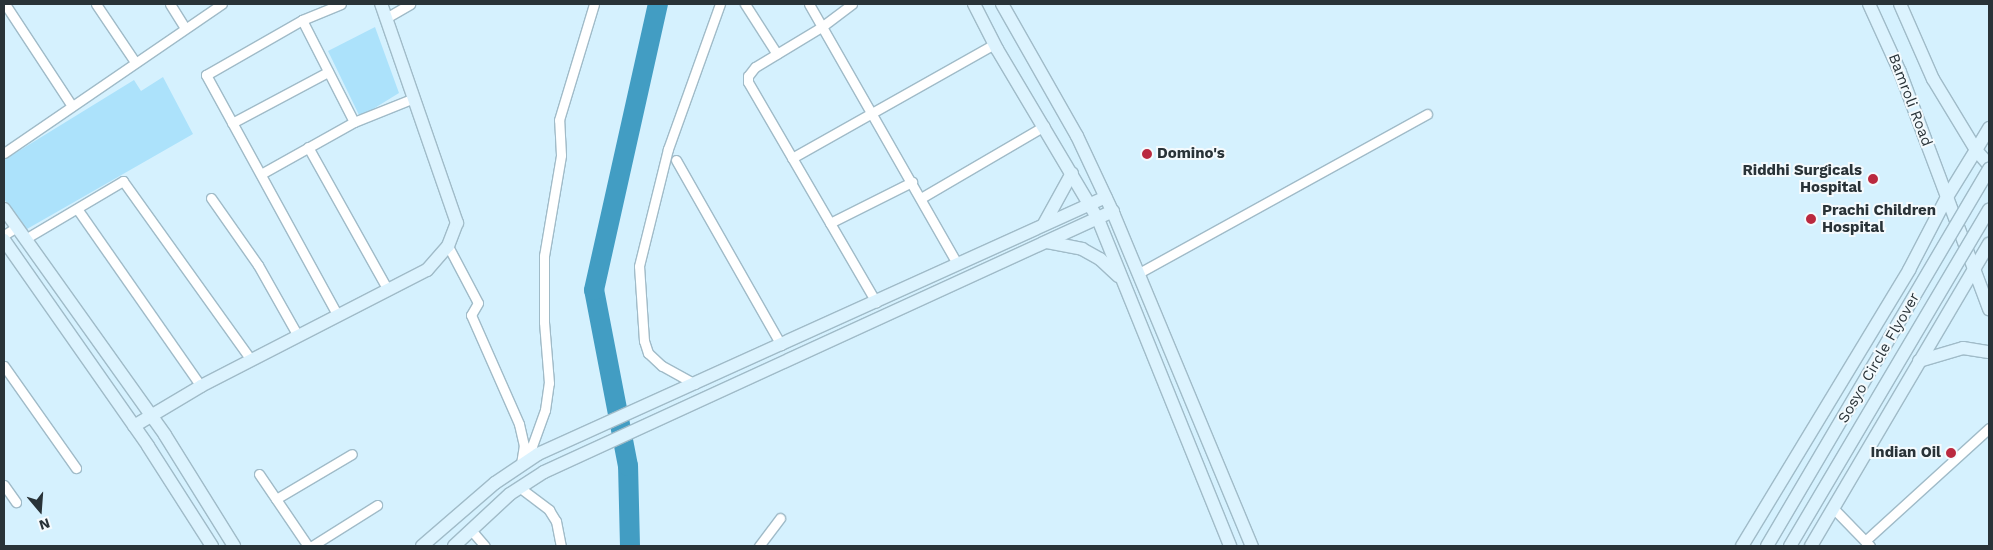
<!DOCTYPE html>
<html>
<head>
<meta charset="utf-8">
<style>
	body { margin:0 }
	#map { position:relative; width:1993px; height:550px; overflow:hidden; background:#d5f1fe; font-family:"Work Sans",sans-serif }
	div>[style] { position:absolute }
	.green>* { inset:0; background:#ace2fb }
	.river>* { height:20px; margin:-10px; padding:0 10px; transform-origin:10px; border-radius:10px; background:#429dc3 }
	.roads { filter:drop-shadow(1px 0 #a0bbc8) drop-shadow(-1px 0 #a0bbc8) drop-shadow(0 1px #a0bbc8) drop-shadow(0 -1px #a0bbc8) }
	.street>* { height:9px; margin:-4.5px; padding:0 4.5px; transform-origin:4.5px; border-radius:4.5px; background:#fff }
	.secondary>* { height:12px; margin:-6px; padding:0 6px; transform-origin:6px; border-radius:6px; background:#dcf3fe }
	.bridges { filter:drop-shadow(1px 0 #a0bbc8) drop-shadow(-1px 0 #a0bbc8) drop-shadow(0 1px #a0bbc8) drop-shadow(0 -1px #a0bbc8) }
	.secondary-bridge>* { height:12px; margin:-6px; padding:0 6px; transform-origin:6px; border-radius:6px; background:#dcf3fe }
	.dots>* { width:14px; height:14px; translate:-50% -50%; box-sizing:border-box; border:2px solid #f4fafd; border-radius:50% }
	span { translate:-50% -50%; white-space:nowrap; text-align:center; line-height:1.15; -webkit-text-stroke:4px #f4fafd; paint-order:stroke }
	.street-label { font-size:15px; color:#293338 }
	.poi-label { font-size:15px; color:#293338; font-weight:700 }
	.left { translate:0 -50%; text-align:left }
	.right { translate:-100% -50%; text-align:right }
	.frame { position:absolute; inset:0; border:5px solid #293338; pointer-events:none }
	.north { position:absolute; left:15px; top:485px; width:50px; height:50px; -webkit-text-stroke:4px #f4fafd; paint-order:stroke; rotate:162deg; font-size:14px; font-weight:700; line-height:20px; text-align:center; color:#293338 }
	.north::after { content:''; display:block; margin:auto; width:18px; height:22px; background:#293338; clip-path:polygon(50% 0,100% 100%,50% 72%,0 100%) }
</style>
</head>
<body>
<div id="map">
	<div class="green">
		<i style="clip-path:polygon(375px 27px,399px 93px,360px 117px,328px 51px)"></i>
		<i style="clip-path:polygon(163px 77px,193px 134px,27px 229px,4px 199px,4px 160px,134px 80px,141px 91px)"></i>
	</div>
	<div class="river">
		<i style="left:630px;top:546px;width:80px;rotate:-91.4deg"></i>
		<i style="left:628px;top:466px;width:179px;rotate:-100.9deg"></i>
		<i style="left:594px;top:290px;width:293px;rotate:-77.4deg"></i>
	</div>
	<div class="roads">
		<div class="street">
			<i style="left:5px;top:4px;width:122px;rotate:56.7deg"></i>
			<i style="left:96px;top:4px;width:70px;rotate:56.1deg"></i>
			<i style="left:170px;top:4px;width:28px;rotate:58deg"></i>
			<i style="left:745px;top:4px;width:59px;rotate:57.4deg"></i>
			<i style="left:809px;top:4px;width:298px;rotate:60.3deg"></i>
			<i style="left:852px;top:4px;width:36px;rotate:143deg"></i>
			<i style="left:823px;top:26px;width:79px;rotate:148.9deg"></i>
			<i style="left:755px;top:67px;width:11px;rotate:128deg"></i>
			<i style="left:748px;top:76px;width:6px;rotate:90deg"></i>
			<i style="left:748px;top:82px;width:255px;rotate:59.8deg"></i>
			<i style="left:386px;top:18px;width:28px;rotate:-30deg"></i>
			<i style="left:302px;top:20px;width:114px;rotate:63deg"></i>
			<i style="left:232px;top:123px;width:109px;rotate:-28deg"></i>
			<i style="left:308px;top:147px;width:164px;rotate:60.8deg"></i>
			<i style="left:4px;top:153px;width:264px;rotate:-34.4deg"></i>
			<i style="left:792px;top:158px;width:232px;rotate:-29.4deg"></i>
			<i style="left:676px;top:160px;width:213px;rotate:60.4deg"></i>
			<i style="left:261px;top:174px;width:107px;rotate:-29.2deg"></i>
			<i style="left:354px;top:122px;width:65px;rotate:-21.8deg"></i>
			<i style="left:211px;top:198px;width:82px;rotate:55deg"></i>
			<i style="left:258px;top:265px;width:81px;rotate:60.6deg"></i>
			<i style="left:921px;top:198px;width:143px;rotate:-30.3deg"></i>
			<i style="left:78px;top:210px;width:215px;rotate:55.1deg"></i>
			<i style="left:830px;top:223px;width:92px;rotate:-26.6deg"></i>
			<i style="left:4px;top:235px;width:15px;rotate:-32deg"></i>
			<i style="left:25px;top:239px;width:114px;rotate:-30.6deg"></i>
			<i style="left:123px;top:181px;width:220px;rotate:54.4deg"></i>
			<i style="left:448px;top:246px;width:64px;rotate:62.2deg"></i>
			<i style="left:478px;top:303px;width:14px;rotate:120deg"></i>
			<i style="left:471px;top:315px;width:119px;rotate:66.2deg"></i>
			<i style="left:519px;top:424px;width:22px;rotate:77deg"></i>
			<i style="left:524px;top:445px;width:18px;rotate:99deg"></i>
			<i style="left:1139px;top:273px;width:329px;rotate:-28.9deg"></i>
			<i style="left:338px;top:316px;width:275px;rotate:-118.7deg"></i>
			<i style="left:206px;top:75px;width:111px;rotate:-29.8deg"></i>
			<i style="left:302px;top:20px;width:42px;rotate:-22.3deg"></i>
			<i style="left:4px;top:366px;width:125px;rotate:54.8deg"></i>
			<i style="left:695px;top:384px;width:38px;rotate:-151deg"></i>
			<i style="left:662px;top:366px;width:19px;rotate:-137deg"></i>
			<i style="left:648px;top:353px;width:13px;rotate:-108deg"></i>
			<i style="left:644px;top:341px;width:75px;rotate:-93.8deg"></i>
			<i style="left:639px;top:266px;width:121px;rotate:-76.1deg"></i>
			<i style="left:668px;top:149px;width:154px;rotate:-70.3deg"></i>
			<i style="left:527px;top:460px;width:53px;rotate:-70.2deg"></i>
			<i style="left:545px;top:410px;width:27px;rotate:-82deg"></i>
			<i style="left:549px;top:383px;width:61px;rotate:-94.7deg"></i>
			<i style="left:544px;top:322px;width:66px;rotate:-90deg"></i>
			<i style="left:544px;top:256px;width:102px;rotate:-80.4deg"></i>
			<i style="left:561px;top:155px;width:35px;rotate:-93deg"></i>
			<i style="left:559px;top:120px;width:121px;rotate:-73.2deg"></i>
			<i style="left:259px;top:474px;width:87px;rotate:55.8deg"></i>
			<i style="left:4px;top:485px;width:21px;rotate:55deg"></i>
			<i style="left:519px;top:487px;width:38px;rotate:37deg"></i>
			<i style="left:549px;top:510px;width:13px;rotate:58deg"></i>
			<i style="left:556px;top:521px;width:25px;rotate:79deg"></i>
			<i style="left:276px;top:499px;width:88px;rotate:-30.6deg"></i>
			<i style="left:1833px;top:508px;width:53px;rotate:45.8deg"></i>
			<i style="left:471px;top:530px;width:21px;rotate:49deg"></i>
			<i style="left:1865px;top:541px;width:168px;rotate:-42.3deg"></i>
			<i style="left:312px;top:546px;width:77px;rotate:-32.2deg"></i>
			<i style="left:759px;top:546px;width:35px;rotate:-53deg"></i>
		</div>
		<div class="secondary">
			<i style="left:974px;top:4px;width:51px;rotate:62.9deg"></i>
			<i style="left:997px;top:49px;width:198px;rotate:59.3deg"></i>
			<i style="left:1098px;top:219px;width:353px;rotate:68deg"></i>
			<i style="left:1002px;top:4px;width:152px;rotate:60.4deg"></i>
			<i style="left:1077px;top:136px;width:87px;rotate:64.9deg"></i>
			<i style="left:1114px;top:215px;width:359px;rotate:67.4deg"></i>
			<i style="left:1900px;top:4px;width:82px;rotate:66.3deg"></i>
			<i style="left:1933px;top:79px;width:83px;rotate:58.8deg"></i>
			<i style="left:1976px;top:150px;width:26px;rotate:-59deg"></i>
			<i style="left:1989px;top:165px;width:20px;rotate:-131deg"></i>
			<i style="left:1976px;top:150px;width:55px;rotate:121.7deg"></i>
			<i style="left:1947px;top:197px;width:120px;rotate:69.4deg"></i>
			<i style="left:4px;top:209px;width:277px;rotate:54.5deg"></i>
			<i style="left:165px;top:435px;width:131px;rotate:58.1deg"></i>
			<i style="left:1044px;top:224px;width:58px;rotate:-61.2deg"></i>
			<i style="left:4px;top:240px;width:251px;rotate:55deg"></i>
			<i style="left:148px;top:446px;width:119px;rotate:57.4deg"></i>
			<i style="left:1047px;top:242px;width:36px;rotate:11deg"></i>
			<i style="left:1082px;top:249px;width:21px;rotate:29deg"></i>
			<i style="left:1100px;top:259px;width:25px;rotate:43deg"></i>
			<i style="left:1919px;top:361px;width:46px;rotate:-16.5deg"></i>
			<i style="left:1963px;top:348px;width:26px;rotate:9deg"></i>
			<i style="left:134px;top:426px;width:78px;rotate:-30.8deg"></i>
			<i style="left:201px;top:386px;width:254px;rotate:-27.2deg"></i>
			<i style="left:427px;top:270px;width:32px;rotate:-49deg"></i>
			<i style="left:448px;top:246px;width:25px;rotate:-69deg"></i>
			<i style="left:457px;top:223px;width:232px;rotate:-109.1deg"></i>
			<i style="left:422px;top:546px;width:96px;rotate:-40.8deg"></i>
			<i style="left:495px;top:483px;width:52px;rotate:-34deg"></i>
			<i style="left:538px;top:454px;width:623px;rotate:-24.35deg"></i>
			<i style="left:454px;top:546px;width:76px;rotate:-42.9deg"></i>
			<i style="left:510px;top:494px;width:40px;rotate:-32.9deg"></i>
			<i style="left:544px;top:472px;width:626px;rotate:-24.64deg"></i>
			<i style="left:1742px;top:546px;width:323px;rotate:-58.8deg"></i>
			<i style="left:1909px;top:270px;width:82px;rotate:-62.5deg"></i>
			<i style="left:1947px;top:197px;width:134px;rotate:-110.6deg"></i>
			<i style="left:1900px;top:72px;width:75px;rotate:-114.5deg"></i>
			<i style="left:1811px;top:546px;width:351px;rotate:-59.5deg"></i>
		</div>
	</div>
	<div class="bridges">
		<div class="secondary-bridge">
			<i style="left:1767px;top:546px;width:438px;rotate:-59.5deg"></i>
			<i style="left:1790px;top:546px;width:391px;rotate:-59.4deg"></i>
		</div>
	</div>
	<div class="dots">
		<i style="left:1147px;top:154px;background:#ba293f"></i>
		<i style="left:1873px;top:179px;background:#ba293f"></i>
		<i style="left:1811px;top:219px;background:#ba293f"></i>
		<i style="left:1951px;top:453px;background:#ba293f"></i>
	</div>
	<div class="street-label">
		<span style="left:1910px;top:100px;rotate:69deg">Bamroli Road</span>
		<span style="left:1879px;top:358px;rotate:-60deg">Sosyo Circle Flyover</span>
	</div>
	<div class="poi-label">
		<span class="left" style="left:1157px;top:154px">Domino's</span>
		<span class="right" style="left:1862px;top:179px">Riddhi Surgicals<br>Hospital</span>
		<span class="left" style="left:1822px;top:219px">Prachi Children<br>Hospital</span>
		<span class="right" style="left:1941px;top:453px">Indian Oil</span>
	</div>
	<div class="frame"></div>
	<div class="north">N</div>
</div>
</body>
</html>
